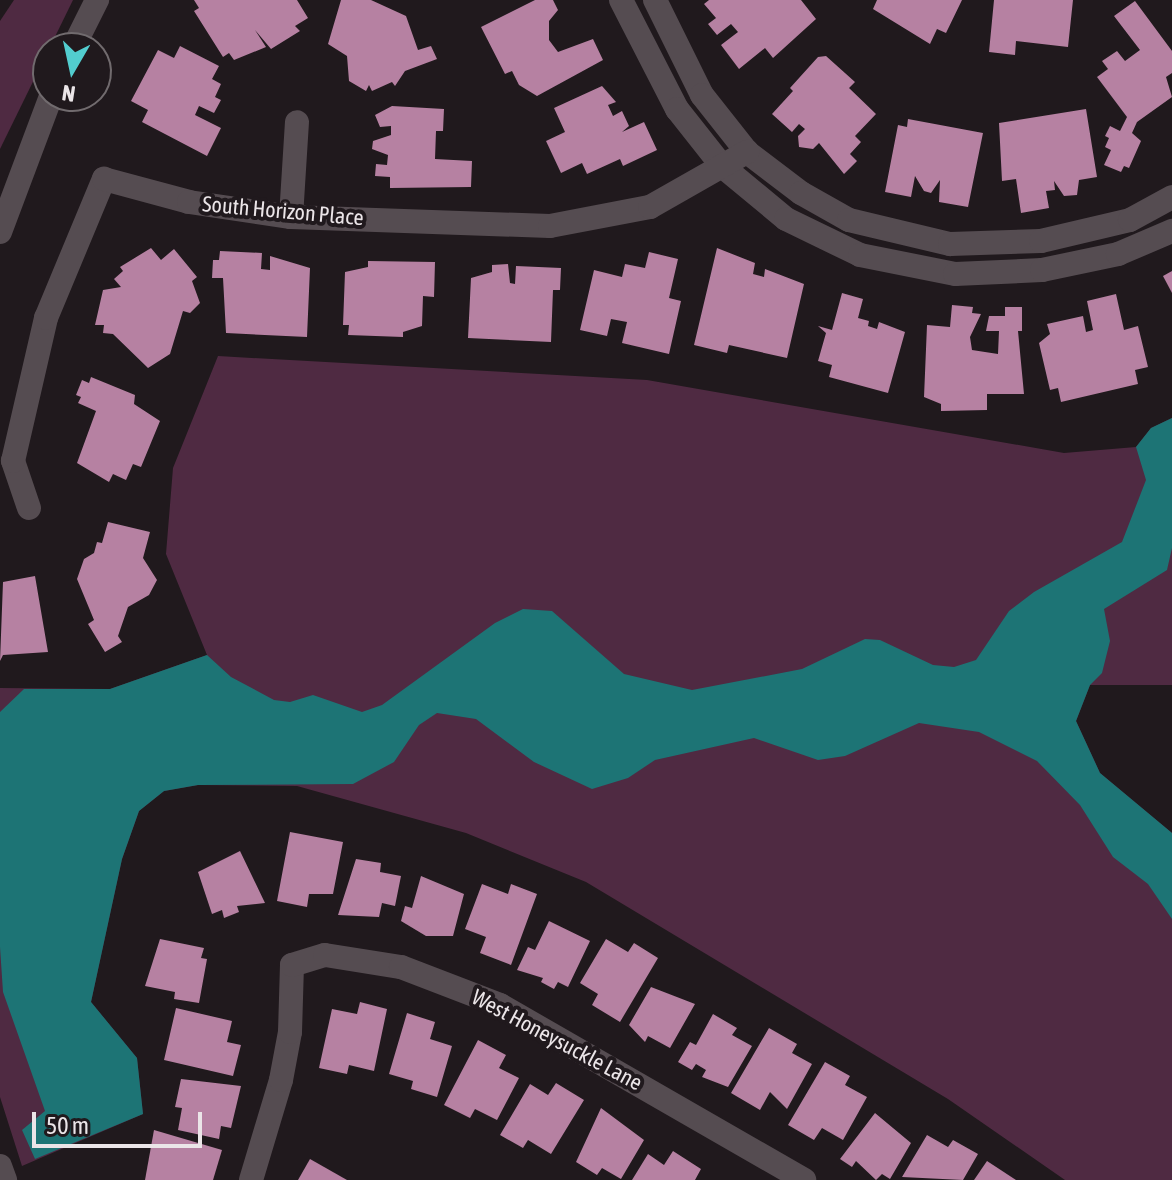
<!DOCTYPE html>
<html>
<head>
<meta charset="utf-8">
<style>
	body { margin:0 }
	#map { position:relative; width:1172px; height:1180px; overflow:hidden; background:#20191d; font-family:"Asap Condensed",sans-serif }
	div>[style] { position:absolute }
	.green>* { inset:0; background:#4f2a42 }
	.water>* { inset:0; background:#1d7475 }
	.building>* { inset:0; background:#b681a2 }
	.minor>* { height:24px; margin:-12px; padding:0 12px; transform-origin:12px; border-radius:12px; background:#554c51 }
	span { translate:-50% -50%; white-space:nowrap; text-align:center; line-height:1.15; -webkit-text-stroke:8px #20191d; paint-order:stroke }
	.street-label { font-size:22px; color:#ebe5e8 }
	.north { position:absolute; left:32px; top:32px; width:80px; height:80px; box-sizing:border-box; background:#20191d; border:2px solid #716b6e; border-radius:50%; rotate:189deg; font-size:22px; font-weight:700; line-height:32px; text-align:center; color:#ebe5e8 }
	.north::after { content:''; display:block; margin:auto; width:28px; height:36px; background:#52cdcf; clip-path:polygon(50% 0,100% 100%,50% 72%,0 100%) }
	.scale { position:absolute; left:32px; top:1112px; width:170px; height:36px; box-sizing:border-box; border:4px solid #ebe5e8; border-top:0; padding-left:10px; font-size:24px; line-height:28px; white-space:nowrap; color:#ebe5e8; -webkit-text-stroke:6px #20191d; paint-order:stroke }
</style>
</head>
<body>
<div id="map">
	<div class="green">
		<i style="clip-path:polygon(14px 0,73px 0,0 149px,0 21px)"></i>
		<i style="clip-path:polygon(218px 356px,647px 380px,1064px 453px,1136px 447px,1151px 428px,1172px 418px,1172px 685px,1090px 685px,1076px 721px,1100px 773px,1172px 833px,1172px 1180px,1065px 1180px,948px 1099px,586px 882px,466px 833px,297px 786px,198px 785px,164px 791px,139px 811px,122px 859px,91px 1002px,137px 1058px,143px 1114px,22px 1166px,0 1097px,0 688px,110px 689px,207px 655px,166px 554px,173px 468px)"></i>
	</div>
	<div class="water">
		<i style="clip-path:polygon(1172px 418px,1172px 548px,1167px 570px,1104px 609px,1110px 641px,1102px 673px,1090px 685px,1076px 721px,1100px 773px,1172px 833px,1172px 919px,1148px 884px,1113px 857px,1080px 805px,1037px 761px,979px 732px,919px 723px,845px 756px,818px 760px,754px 738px,655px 760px,628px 778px,592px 789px,534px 762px,476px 719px,437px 713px,419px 725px,394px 762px,353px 784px,198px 785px,164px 791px,139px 811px,122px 859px,91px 1002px,137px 1058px,143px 1114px,35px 1159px,22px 1130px,45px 1111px,3px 992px,0 947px,0 712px,24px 689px,110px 689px,207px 655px,231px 677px,274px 700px,290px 702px,313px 695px,362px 712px,382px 705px,495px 623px,523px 609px,552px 611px,624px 674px,692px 690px,802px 669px,865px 639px,880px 640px,933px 665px,954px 667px,976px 660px,1009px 611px,1034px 592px,1122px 542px,1146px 480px,1136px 447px,1151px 428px)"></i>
	</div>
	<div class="building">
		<i style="clip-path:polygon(194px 0,297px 0,308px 18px,295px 26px,300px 31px,271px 49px,255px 30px,266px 47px,234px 60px,229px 53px,223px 57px,194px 11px,199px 8px)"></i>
		<i style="clip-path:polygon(341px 0,371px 0,406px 16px,418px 50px,431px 46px,437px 59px,405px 71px,395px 86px,392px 82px,372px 91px,369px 85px,366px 91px,349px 81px,347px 56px,328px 44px)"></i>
		<i style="clip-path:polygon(535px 0,553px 0,558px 10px,549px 21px,549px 40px,558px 52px,593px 39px,603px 60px,537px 96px,519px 85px,512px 71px,505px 74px,481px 27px)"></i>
		<i style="clip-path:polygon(709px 0,801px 0,816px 19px,773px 58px,765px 48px,739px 69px,721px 45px,738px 32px,731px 24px,717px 35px,708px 24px,716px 18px,704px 4px)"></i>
		<i style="clip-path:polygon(877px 0,962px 0,946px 33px,937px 29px,930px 44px,873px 9px)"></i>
		<i style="clip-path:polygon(994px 0,1073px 0,1068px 47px,1016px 41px,1015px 55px,989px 52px)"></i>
		<i style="clip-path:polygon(1135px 1px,1172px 51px,1172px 73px,1166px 77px,1172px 97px,1137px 122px,1132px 133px,1141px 141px,1129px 168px,1124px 166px,1121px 172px,1104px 165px,1111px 150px,1105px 147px,1109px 138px,1105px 136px,1110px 126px,1120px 131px,1127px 117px,1097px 77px,1108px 69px,1102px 61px,1117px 51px,1125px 61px,1140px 50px,1114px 16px)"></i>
		<i style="clip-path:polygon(180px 46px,219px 66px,212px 79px,221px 84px,215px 97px,221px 100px,214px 113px,199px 106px,195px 115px,221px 128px,207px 156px,142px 122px,148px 110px,131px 101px,158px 50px,174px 58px)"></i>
		<i style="clip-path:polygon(826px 56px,855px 82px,849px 88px,876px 114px,855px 136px,861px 142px,850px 154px,857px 161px,844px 174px,819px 143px,813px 149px,799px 147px,798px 136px,805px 129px,799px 124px,792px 132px,772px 114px,793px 91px,790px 88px,818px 57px)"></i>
		<i style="clip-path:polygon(602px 86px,616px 102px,608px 105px,613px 116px,622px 111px,629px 126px,622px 132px,644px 122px,657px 150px,623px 166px,620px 159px,587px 174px,582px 163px,561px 173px,546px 141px,565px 132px,554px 108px)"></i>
		<i style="clip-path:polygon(392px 106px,444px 109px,443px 131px,436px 131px,435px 159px,472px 161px,471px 187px,390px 188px,390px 177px,375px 176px,376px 164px,387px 165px,388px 155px,372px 149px,373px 141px,391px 135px,391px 126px,380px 127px,375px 115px)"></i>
		<i style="clip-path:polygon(1086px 109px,1097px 177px,1079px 180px,1077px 195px,1064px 196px,1054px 181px,1055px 190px,1046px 191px,1049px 208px,1021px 213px,1016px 179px,1002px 181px,999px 123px)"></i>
		<i style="clip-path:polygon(908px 119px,983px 133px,968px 207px,939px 202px,940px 180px,931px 193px,924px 191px,915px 176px,911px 197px,885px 192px,898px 125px,907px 127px)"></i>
		<i style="clip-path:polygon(151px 248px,161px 260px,174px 249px,197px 277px,192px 281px,200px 303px,190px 313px,183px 311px,170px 354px,148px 368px,113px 334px,103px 333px,104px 325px,95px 325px,103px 290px,121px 287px,114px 279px,123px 271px,120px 267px)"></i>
		<i style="clip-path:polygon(717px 248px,755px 263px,753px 274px,764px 277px,765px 269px,804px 284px,787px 358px,729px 345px,727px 353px,694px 345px)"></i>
		<i style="clip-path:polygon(220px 251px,262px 253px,261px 269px,270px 270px,270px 256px,310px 268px,307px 337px,226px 333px,223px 278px,212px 278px,213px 260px,219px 260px)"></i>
		<i style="clip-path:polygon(649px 252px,678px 259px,669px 298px,681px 301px,669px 354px,622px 343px,627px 322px,611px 319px,607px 336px,580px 330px,594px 270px,622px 277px,625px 264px,645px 268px)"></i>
		<i style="clip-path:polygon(368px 261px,435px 262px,434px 297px,423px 296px,422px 326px,403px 332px,403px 337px,348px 335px,349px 325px,343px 325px,345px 272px,368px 267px)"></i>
		<i style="clip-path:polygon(508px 264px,510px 283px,515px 284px,516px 266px,561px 268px,560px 290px,553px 290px,551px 342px,468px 338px,471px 278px,492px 272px,492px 265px)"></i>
		<i style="clip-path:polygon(1172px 271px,1172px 293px,1163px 276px)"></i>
		<i style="clip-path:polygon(842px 293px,863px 299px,858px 318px,869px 321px,868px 326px,877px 329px,879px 322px,905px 332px,888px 393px,829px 377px,832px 365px,818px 361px,826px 333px,818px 326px,832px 330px)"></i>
		<i style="clip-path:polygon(1116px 294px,1124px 330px,1138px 326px,1148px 367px,1135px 370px,1138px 384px,1061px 402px,1058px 388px,1050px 390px,1039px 343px,1050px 334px,1047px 324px,1083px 316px,1086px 332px,1093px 330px,1087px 301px)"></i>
		<i style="clip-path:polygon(952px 305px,973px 307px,972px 313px,981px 314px,970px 337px,972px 350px,998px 354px,999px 331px,986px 331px,989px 316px,1005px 316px,1005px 307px,1022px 307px,1022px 331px,1018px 331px,1024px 394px,987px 394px,987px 410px,941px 411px,941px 404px,924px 397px,927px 325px,950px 327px)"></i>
		<i style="clip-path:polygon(91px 377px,135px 395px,134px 404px,160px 421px,141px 467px,133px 464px,126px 480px,113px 474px,109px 482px,77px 463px,96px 411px,78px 403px,81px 397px,76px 395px,82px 380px,89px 383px)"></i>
		<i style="clip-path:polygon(108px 522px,150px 532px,143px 558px,157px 580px,149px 595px,128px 607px,118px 636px,122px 642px,105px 652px,88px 624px,94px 620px,77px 579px,84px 559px,94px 553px,97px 542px,102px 543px)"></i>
		<i style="clip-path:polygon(35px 576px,48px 652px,3px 655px,0 661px,3px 582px)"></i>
		<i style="clip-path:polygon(290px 832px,343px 842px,333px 894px,309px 894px,307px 907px,277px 901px)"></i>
		<i style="clip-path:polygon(240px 851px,265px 903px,237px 906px,239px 912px,224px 918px,222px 910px,212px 914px,198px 872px)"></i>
		<i style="clip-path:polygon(356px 859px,381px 863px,380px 872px,401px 876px,395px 906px,382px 903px,379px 917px,338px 915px)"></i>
		<i style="clip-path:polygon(421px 876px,464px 894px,453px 936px,426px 936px,401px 921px,405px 906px,412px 908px)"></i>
		<i style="clip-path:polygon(482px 884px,508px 894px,511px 884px,537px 894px,511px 965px,480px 953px,486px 937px,465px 929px)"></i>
		<i style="clip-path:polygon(549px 921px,590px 941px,568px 987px,558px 982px,554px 989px,541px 982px,543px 978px,517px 970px,528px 947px,535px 950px)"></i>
		<i style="clip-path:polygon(160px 939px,204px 948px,201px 958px,207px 959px,199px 1003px,174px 999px,175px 992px,145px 986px)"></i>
		<i style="clip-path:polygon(606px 939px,628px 952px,634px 943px,658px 958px,620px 1022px,592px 1005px,598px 994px,580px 983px)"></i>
		<i style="clip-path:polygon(651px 987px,695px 1004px,670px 1048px,648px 1036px,645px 1042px,629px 1025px)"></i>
		<i style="clip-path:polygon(360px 1002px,387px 1009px,374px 1071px,349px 1065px,347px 1074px,319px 1068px,332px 1009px,357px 1014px)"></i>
		<i style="clip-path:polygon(176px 1008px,232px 1021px,227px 1042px,241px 1045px,233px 1076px,164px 1060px)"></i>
		<i style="clip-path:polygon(407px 1013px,435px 1022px,430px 1039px,452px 1046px,437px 1097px,411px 1089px,413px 1081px,389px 1074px)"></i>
		<i style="clip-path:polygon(713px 1014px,737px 1028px,732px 1035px,752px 1046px,728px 1087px,702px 1077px,706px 1070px,696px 1064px,692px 1070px,678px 1062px,690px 1042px,696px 1045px)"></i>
		<i style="clip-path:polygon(769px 1028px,797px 1044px,792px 1053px,812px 1064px,787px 1109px,770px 1092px,760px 1110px,731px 1093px)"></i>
		<i style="clip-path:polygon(478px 1040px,506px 1055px,499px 1068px,519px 1078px,497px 1120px,475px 1109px,470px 1118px,444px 1105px)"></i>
		<i style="clip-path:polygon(825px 1062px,850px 1076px,845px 1085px,867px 1097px,843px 1140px,822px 1128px,814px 1140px,788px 1125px)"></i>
		<i style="clip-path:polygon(181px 1079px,241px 1086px,231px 1128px,221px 1126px,219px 1139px,178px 1130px,182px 1108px,175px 1107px)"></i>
		<i style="clip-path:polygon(556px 1083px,584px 1100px,551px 1154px,528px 1140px,523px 1148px,500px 1135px,530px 1084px,548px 1095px)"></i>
		<i style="clip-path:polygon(601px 1108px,644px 1140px,621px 1179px,602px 1168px,597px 1175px,576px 1162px)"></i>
		<i style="clip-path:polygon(875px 1113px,911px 1143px,890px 1179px,882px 1174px,876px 1180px,856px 1161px,852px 1167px,840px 1159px)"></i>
		<i style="clip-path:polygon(154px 1130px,222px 1150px,213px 1180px,145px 1180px)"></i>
		<i style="clip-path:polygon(927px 1135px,948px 1147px,953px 1140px,978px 1154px,963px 1180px,902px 1177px)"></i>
		<i style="clip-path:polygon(673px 1151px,701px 1169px,695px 1180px,632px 1180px,648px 1154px,664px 1165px)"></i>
		<i style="clip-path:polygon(310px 1159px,347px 1180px,298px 1180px)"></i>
		<i style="clip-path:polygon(987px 1161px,1016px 1180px,974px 1180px)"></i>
	</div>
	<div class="minor">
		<i style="left:621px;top:0;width:123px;rotate:62.8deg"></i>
		<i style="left:677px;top:109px;width:73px;rotate:51.7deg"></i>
		<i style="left:722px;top:166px;width:83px;rotate:39.6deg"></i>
		<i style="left:786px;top:219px;width:82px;rotate:25.9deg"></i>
		<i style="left:860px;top:255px;width:97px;rotate:11.3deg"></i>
		<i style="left:955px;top:274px;width:87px;rotate:-2.6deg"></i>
		<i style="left:1042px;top:270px;width:78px;rotate:-11.9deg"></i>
		<i style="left:1118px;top:254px;width:59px;rotate:-23.1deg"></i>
		<i style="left:655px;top:0;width:106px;rotate:63.7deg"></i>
		<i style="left:702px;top:95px;width:73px;rotate:51.7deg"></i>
		<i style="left:747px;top:152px;width:68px;rotate:37.2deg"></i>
		<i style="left:801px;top:193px;width:55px;rotate:29.4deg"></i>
		<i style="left:849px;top:220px;width:104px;rotate:13.4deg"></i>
		<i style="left:950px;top:244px;width:91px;rotate:-1.9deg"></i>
		<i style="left:1041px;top:241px;width:91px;rotate:-13.3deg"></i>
		<i style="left:1130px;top:220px;width:48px;rotate:-28.7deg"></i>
		<i style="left:73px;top:48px;width:54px;rotate:-63.4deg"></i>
		<i style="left:291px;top:217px;width:95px;rotate:-86.4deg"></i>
		<i style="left:0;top:232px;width:145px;rotate:-69.4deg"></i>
		<i style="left:29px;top:508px;width:50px;rotate:-108.8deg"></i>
		<i style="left:13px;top:461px;width:147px;rotate:-77deg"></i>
		<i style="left:46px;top:318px;width:151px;rotate:-67.4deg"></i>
		<i style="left:104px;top:179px;width:88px;rotate:15.1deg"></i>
		<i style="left:189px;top:202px;width:103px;rotate:8.4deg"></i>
		<i style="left:291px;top:217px;width:259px;rotate:2deg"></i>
		<i style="left:550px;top:226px;width:102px;rotate:-10.8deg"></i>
		<i style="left:650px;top:207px;width:112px;rotate:-29.6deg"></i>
		<i style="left:0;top:1166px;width:15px;rotate:70deg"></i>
		<i style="left:251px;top:1180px;width:104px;rotate:-73.3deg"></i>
		<i style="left:281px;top:1080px;width:49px;rotate:-79.4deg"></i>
		<i style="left:290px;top:1032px;width:67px;rotate:-88.3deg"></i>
		<i style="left:292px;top:965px;width:34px;rotate:-17deg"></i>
		<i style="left:325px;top:955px;width:77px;rotate:9deg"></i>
		<i style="left:401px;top:967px;width:106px;rotate:21deg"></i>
		<i style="left:500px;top:1005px;width:351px;rotate:29.9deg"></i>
	</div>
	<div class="street-label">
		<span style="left:283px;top:211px;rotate:5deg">South Horizon Place</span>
		<span style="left:557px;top:1040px;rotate:28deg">West Honeysuckle Lane</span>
	</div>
	<div class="north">N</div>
	<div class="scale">50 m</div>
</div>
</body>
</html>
